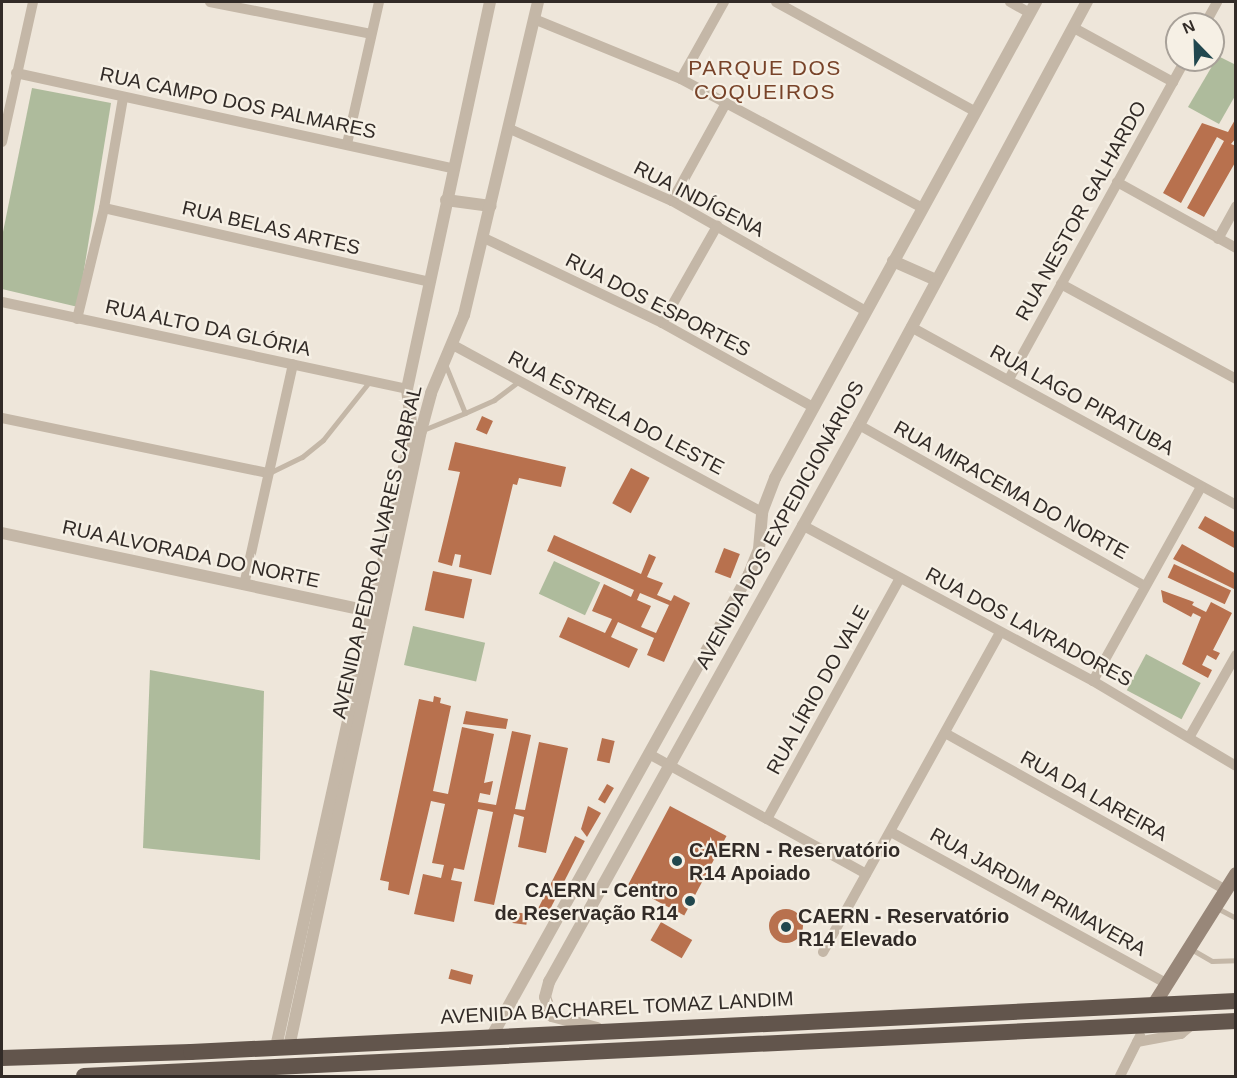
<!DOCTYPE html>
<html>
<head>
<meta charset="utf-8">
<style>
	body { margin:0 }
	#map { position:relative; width:1237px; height:1078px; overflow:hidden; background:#eee6da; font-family:Arial,sans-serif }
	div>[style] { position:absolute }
	.green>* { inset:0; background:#aebb9c; transform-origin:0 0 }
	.building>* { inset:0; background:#b8714e; transform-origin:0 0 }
	.round { border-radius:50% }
	.service>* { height:5px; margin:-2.5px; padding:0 2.5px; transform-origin:2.5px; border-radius:2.5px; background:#c4b7a7 }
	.minor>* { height:10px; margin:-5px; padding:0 5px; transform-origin:5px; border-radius:5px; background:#c4b7a7 }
	.tertiary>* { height:12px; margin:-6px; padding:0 6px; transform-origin:6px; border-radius:6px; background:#c4b7a7 }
	.secondary>* { height:14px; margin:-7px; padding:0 7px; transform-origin:7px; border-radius:7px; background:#988779 }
	.trunk>* { height:16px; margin:-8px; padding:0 8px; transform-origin:8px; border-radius:8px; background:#62554c }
	.dots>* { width:16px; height:16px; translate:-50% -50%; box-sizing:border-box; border:3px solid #f6f0e5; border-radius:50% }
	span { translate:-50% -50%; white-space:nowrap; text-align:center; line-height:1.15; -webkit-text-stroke:4.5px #f6f0e5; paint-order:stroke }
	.street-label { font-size:20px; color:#322b27 }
	.poi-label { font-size:20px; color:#322b27; font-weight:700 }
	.left { translate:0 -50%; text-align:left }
	.right { translate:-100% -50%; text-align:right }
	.neighbourhood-label { font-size:21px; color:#784329; letter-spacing:1.5px }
	.frame { position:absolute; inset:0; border:3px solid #322b27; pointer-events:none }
	.north { position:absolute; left:1165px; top:12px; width:60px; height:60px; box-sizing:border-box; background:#f6f0e5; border:2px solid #a8a199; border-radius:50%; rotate:337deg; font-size:16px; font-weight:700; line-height:24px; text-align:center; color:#322b27 }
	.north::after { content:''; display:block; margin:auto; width:21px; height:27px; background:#21474e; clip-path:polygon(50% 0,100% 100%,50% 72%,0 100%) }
</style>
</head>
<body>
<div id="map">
	<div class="green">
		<i style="clip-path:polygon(1218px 56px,1236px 65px,1235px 96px,1219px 124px,1188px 107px)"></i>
		<i style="clip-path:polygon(32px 88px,111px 103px,78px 307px,2px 289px,2px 237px)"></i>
		<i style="left:554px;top:561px;width:51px;height:36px;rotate:25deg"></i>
		<i style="left:413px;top:626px;width:74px;height:40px;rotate:13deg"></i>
		<i style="left:1146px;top:654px;width:62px;height:41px;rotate:28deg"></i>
		<i style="clip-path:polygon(150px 670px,264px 691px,260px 860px,143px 848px)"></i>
	</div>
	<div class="building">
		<i style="clip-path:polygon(1236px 118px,1236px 138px,1231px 144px,1236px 146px,1236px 161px,1204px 217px,1187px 208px,1224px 141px,1217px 137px,1181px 203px,1163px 193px,1202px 123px,1228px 132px)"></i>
		<i style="left:482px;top:416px;width:12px;height:15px;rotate:24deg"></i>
		<i style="clip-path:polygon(455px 442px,566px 467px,561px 487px,519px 478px,517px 485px,513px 484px,491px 575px,459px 567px,461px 555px,455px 554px,452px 566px,438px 562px,460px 472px,448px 470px)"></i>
		<i style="left:631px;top:468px;width:21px;height:40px;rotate:28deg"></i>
		<i style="clip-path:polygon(1205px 516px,1236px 533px,1236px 549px,1198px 528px)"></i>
		<i style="clip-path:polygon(evenodd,554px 535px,641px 574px,649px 554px,656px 557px,647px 577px,663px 583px,657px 595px,671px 601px,674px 595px,690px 603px,664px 662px,647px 655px,654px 638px,618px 622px,611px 637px,638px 649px,629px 668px,559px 637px,568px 617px,605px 633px,612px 619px,592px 611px,604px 584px,631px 597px,634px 590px,547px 551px,554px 535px,640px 593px,669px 605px,656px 633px,641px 627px,651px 606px,637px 600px,640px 593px)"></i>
		<i style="clip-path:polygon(1182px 544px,1236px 574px,1236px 590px,1173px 559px)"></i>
		<i style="left:724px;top:548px;width:17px;height:26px;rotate:21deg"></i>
		<i style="left:1174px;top:564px;width:63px;height:15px;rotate:25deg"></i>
		<i style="left:433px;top:571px;width:40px;height:40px;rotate:12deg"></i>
		<i style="clip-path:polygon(1161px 590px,1194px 602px,1192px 605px,1206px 612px,1211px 602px,1232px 613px,1213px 650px,1220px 653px,1216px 660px,1207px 655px,1202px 665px,1212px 670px,1208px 678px,1182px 664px,1201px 617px,1193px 613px,1191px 617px,1163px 602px)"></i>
		<i style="clip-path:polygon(434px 696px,441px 698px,440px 703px,451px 706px,433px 791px,448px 794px,462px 727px,494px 734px,484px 783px,493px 781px,490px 795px,480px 793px,478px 802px,496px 805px,512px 731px,531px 735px,515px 809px,525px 810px,539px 742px,568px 748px,546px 853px,518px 847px,524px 817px,514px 814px,494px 905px,474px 901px,493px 812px,478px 809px,464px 870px,454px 868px,451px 880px,462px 882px,454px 922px,414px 914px,423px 874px,441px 878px,444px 865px,432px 863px,445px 804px,431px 801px,409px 895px,388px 890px,389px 882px,380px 880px,419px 699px,433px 702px)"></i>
		<i style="clip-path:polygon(466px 711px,508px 719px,506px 729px,463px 724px)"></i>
		<i style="left:602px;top:738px;width:13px;height:23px;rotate:13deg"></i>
		<i style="left:607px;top:784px;width:8px;height:18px;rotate:30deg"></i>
		<i style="clip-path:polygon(588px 806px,601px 813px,587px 837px,581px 829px)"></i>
		<i style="left:670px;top:806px;width:64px;height:90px;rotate:28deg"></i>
		<i style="left:575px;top:836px;width:11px;height:83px;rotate:27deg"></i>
		<i class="round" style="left:769px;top:909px;width:34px;height:34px"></i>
		<i style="left:514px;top:912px;width:14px;height:11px;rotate:8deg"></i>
		<i style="left:661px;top:922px;width:36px;height:21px;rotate:30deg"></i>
		<i style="left:451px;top:969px;width:23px;height:10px;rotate:15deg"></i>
	</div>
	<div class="service">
		<i style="left:465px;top:413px;width:32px;rotate:-24deg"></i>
		<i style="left:494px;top:400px;width:31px;rotate:-37deg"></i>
		<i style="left:423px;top:430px;width:45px;rotate:-22deg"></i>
		<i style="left:465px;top:413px;width:53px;rotate:-112.2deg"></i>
		<i style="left:269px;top:473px;width:37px;rotate:-26deg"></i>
		<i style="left:302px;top:457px;width:27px;rotate:-39deg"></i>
		<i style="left:323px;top:440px;width:75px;rotate:-51.5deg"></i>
		<i style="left:1217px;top:908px;width:21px;rotate:28deg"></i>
		<i style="left:1191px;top:949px;width:24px;rotate:30deg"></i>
		<i style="left:1212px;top:961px;width:24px;rotate:-2deg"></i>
	</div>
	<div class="minor">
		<i style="left:210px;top:2px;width:164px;rotate:11.2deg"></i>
		<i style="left:776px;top:2px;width:228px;rotate:28.8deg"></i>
		<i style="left:1010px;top:2px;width:23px;rotate:29deg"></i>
		<i style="left:534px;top:19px;width:159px;rotate:22.2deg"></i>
		<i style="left:681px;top:79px;width:274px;rotate:28.1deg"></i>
		<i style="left:1205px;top:24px;width:25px;rotate:-61deg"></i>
		<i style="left:1074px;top:28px;width:113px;rotate:28.6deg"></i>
		<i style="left:16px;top:73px;width:446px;rotate:12.3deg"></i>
		<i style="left:681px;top:79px;width:88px;rotate:-60.8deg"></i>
		<i style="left:510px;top:129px;width:177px;rotate:24deg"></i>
		<i style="left:672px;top:201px;width:223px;rotate:29.6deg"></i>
		<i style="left:2px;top:142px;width:143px;rotate:-77.5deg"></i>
		<i style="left:347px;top:144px;width:146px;rotate:-77.3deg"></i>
		<i style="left:1117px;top:182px;width:136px;rotate:29deg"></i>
		<i style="left:672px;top:201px;width:112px;rotate:-61.1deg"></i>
		<i style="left:104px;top:208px;width:334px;rotate:12.8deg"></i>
		<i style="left:484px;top:238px;width:197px;rotate:25.5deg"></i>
		<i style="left:662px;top:323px;width:173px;rotate:29.1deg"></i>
		<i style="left:1218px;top:239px;width:38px;rotate:-61deg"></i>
		<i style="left:1061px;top:284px;width:199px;rotate:28.5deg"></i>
		<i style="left:2px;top:302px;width:414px;rotate:12.1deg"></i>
		<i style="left:77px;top:319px;width:114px;rotate:-76.3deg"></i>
		<i style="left:104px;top:208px;width:112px;rotate:-80.2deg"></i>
		<i style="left:662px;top:323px;width:112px;rotate:-60.4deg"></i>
		<i style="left:911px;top:327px;width:371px;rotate:28.7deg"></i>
		<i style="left:453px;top:345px;width:351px;rotate:28.4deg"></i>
		<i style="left:1009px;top:379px;width:364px;rotate:-61.1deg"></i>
		<i style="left:2px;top:418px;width:272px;rotate:11.7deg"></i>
		<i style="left:859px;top:425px;width:328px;rotate:29.4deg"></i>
		<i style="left:802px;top:525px;width:330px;rotate:28.2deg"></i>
		<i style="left:1093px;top:681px;width:166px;rotate:30.7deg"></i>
		<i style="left:244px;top:585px;width:226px;rotate:-77.5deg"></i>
		<i style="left:1093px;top:681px;width:222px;rotate:-60.9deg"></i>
		<i style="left:945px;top:733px;width:322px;rotate:29.2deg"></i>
		<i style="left:1190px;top:736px;width:93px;rotate:-60.4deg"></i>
		<i style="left:649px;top:754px;width:248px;rotate:28.9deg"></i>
		<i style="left:767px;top:819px;width:275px;rotate:-61.1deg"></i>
		<i style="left:891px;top:832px;width:315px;rotate:28.8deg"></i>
		<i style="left:823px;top:952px;width:365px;rotate:-61deg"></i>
		<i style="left:1137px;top:1042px;width:45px;rotate:-10.3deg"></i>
		<i style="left:1181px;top:1034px;width:17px;rotate:-40deg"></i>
		<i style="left:1120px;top:1076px;width:45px;rotate:-63.4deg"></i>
	</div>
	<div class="tertiary">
		<i style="left:446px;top:200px;width:45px;rotate:7.6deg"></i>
		<i style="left:893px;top:261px;width:47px;rotate:23.8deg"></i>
		<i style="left:2px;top:533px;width:385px;rotate:12deg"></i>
		<i style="left:597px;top:1028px;width:47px;rotate:-165.1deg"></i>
		<i style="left:552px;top:1016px;width:20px;rotate:-110deg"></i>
		<i style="left:545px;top:997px;width:16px;rotate:-75deg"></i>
		<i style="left:549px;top:982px;width:637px;rotate:-60.9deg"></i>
		<i style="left:859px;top:425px;width:481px;rotate:-61.7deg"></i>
		<i style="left:493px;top:1034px;width:526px;rotate:-60.9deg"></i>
		<i style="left:749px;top:574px;width:27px;rotate:-68deg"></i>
		<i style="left:759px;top:549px;width:37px;rotate:-85deg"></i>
		<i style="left:762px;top:512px;width:36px;rotate:-69deg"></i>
		<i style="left:775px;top:478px;width:543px;rotate:-61.26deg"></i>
		<i style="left:276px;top:1047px;width:631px;rotate:-77.55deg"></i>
		<i style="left:412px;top:431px;width:42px;rotate:-96.8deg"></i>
		<i style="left:407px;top:389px;width:396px;rotate:-77.9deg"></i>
		<i style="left:289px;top:1047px;width:630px;rotate:-77.91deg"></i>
		<i style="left:421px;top:431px;width:39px;rotate:-75deg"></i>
		<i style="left:431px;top:393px;width:85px;rotate:-67.1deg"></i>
		<i style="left:464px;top:315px;width:322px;rotate:-76.7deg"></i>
	</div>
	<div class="secondary">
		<i style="left:1153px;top:1006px;width:156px;rotate:-57.8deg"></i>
	</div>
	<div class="trunk">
		<i style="left:2px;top:1058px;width:189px;rotate:-1.8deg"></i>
		<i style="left:191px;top:1052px;width:1046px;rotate:-2.79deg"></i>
		<i style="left:84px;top:1076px;width:1153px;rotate:-2.73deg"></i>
	</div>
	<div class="dots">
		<i style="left:677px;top:861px;background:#21474e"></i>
		<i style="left:690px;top:901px;background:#21474e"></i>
		<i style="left:786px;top:927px;background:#21474e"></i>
	</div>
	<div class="street-label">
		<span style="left:238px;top:103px;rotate:12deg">RUA CAMPO DOS PALMARES</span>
		<span style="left:699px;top:199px;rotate:27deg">RUA INDÍGENA</span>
		<span style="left:1081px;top:211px;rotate:-61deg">RUA NESTOR GALHARDO</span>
		<span style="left:271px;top:228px;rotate:13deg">RUA BELAS ARTES</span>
		<span style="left:658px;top:305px;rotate:27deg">RUA DOS ESPORTES</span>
		<span style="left:208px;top:328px;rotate:12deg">RUA ALTO DA GLÓRIA</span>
		<span style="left:1082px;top:400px;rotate:29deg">RUA LAGO PIRATUBA</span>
		<span style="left:616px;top:413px;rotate:28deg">RUA ESTRELA DO LESTE</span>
		<span style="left:1011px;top:490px;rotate:29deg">RUA MIRACEMA DO NORTE</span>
		<span style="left:780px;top:525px;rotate:-61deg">AVENIDA DOS EXPEDICIONÁRIOS</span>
		<span style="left:377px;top:552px;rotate:-77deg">AVENIDA PEDRO ALVARES CABRAL</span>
		<span style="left:191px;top:554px;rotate:12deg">RUA ALVORADA DO NORTE</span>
		<span style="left:1029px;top:627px;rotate:28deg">RUA DOS LAVRADORES</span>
		<span style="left:818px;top:690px;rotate:-61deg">RUA LÍRIO DO VALE</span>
		<span style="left:1094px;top:796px;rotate:29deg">RUA DA LAREIRA</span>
		<span style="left:1038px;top:892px;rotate:29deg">RUA JARDIM PRIMAVERA</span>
		<span style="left:617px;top:1008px;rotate:-3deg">AVENIDA BACHAREL TOMAZ LANDIM</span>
	</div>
	<div class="poi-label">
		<span class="left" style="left:689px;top:862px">CAERN - Reservatório<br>R14 Apoiado</span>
		<span class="right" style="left:678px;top:902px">CAERN - Centro<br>de Reservação R14</span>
		<span class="left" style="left:798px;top:928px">CAERN - Reservatório<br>R14 Elevado</span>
	</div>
	<div class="neighbourhood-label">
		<span style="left:765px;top:80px">PARQUE DOS<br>COQUEIROS</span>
	</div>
	<div class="frame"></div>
	<div class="north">N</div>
</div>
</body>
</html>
